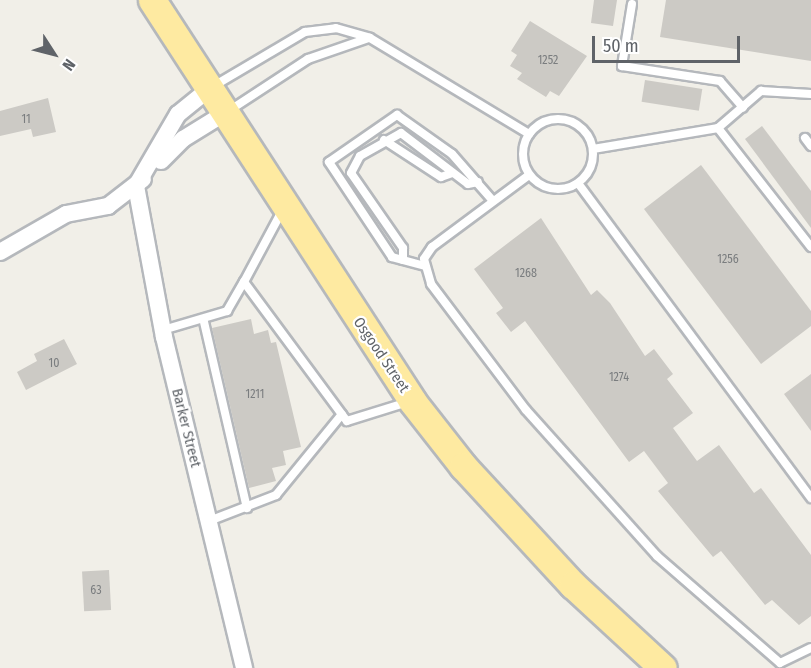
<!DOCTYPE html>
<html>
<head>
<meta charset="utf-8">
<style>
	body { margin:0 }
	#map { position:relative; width:811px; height:668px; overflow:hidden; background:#f1efe8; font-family:"Fira Sans Condensed",sans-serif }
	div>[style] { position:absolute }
	.building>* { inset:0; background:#cccac5; transform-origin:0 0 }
	.roads { filter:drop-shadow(2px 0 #b5b8bc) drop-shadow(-2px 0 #b5b8bc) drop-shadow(0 2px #b5b8bc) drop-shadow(0 -2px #b5b8bc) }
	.service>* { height:8px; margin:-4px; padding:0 4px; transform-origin:4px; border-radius:4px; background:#fff }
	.service>.ring { margin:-4px; padding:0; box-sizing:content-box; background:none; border:8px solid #fff; border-radius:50% }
	.minor>* { height:16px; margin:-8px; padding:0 8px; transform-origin:8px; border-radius:8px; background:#fff }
	.trunk>* { height:27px; margin:-13.5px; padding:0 13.5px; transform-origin:13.5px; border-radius:13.5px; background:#feeaa1 }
	span { translate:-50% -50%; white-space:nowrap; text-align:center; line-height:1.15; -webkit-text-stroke:4.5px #fff; paint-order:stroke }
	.number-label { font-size:12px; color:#7a7d7f }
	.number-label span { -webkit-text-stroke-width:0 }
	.street-label { font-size:15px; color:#5f6368 }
	.north { position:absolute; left:24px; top:24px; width:60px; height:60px; -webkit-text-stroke:4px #fff; paint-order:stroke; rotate:126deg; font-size:16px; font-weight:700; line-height:24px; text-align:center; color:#5f6368 }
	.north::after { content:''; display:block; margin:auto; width:21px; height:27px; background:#5f6368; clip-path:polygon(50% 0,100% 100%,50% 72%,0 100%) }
	.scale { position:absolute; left:592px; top:36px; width:148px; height:27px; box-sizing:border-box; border:3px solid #5f6368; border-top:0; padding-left:8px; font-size:18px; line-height:21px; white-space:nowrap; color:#5f6368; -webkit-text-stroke:4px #fff; paint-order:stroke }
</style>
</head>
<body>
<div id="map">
	<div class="building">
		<i style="clip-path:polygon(594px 0,617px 0,613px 26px,591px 23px)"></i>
		<i style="clip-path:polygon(666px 0,811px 0,811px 61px,660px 37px)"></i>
		<i style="clip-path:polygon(530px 21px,587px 56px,559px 96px,550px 91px,546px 97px,517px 79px,522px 73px,510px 66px,517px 55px,511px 51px)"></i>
		<i style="left:645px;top:80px;width:58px;height:22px;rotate:9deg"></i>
		<i style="clip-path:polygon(48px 98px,56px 132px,33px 137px,31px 129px,0 136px,0 111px)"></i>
		<i style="clip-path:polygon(762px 126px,811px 191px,811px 228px,745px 139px)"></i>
		<i style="clip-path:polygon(701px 165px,811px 311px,811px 326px,761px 364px,644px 209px)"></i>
		<i style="clip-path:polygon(541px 218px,591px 295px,597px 290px,610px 303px,645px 356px,654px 349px,673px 374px,667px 379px,693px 413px,673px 428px,697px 461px,719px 445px,754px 493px,761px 488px,811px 555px,811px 616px,799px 625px,772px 600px,765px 605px,721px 551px,713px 557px,658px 491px,668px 483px,644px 451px,629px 462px,525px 321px,511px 332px,496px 313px,503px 308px,474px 269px)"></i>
		<i style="clip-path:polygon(251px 319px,254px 334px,268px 330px,271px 343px,276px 342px,301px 447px,283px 451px,286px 465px,272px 468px,276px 481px,249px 488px,212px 328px)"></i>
		<i style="clip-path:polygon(64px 339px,77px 364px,26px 390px,17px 372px,37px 361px,34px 354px)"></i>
		<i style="clip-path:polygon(811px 374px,811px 431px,784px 394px)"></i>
		<i style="left:109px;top:570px;width:40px;height:27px;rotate:87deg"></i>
	</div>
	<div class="roads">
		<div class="service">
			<i style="left:632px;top:4px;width:63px;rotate:99.2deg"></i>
			<i style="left:622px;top:66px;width:99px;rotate:8.7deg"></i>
			<i style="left:720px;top:81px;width:35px;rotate:49deg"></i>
			<i style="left:212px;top:87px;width:108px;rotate:-30.6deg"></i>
			<i style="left:305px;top:32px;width:31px;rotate:-7deg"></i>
			<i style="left:336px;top:28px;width:35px;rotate:16deg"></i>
			<i style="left:370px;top:38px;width:186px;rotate:31.1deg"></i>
			<i style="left:227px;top:112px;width:97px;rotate:-33.2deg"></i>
			<i style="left:308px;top:59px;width:65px;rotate:-19deg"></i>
			<i class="ring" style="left:523px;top:119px;width:62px;height:62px"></i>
			<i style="left:718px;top:128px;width:151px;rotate:52deg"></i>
			<i style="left:805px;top:138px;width:10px;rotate:53deg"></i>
			<i style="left:384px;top:140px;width:68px;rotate:33deg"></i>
			<i style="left:441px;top:177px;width:12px;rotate:-20deg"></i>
			<i style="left:593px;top:149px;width:127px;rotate:-9.5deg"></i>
			<i style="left:718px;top:128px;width:57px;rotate:-40.7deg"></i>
			<i style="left:761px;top:91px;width:50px;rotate:3.4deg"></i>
			<i style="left:529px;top:175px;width:121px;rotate:143.4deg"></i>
			<i style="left:432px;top:247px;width:14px;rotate:124deg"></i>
			<i style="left:424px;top:259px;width:26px;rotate:74deg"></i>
			<i style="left:431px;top:284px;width:158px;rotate:53deg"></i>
			<i style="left:526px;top:410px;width:196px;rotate:48.1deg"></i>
			<i style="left:657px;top:556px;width:163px;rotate:41deg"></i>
			<i style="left:780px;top:663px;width:34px;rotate:-26deg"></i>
			<i style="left:578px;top:183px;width:392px;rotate:53.5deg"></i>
			<i style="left:282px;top:211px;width:81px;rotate:118.2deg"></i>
			<i style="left:244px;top:282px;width:173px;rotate:53.5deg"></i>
			<i style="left:347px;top:421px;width:64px;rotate:-17.3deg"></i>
			<i style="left:403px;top:260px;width:12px;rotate:-90deg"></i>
			<i style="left:403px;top:248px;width:91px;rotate:-124.7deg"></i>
			<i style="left:351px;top:173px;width:19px;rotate:-62deg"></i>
			<i style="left:360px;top:156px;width:47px;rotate:-29.3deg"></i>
			<i style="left:401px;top:133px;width:84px;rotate:37.3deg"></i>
			<i style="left:468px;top:184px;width:10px;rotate:-11deg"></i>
			<i style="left:425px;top:266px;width:34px;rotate:-165deg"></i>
			<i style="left:392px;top:257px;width:114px;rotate:-123.6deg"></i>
			<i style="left:329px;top:162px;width:83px;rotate:-34.7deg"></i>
			<i style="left:397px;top:115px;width:67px;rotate:35.3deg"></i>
			<i style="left:452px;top:154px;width:62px;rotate:48.9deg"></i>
			<i style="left:204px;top:322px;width:191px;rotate:77deg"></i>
			<i style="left:163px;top:330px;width:67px;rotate:-16.5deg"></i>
			<i style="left:227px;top:311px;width:34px;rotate:-60deg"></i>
			<i style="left:209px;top:521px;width:72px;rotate:-21.2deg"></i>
			<i style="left:276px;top:495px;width:104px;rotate:-50.8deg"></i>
		</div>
		<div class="minor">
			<i style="left:209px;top:89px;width:40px;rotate:141deg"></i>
			<i style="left:178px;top:114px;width:83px;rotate:120.3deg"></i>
			<i style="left:136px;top:186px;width:154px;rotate:79.5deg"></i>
			<i style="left:164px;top:337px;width:341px;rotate:76.4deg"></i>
			<i style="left:161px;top:161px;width:31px;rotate:-45deg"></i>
			<i style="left:183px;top:139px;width:49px;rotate:-31.8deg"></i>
			<i style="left:0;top:252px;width:76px;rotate:-29.9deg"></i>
			<i style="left:66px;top:214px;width:43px;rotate:-10.8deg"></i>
			<i style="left:108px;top:206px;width:44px;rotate:-37.6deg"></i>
		</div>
		<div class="trunk">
			<i style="left:152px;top:0;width:478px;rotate:57deg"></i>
			<i style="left:412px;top:401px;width:83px;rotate:51.9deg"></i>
			<i style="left:463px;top:466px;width:162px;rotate:47.3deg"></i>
			<i style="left:573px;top:585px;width:122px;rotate:42.7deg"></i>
		</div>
	</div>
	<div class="number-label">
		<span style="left:548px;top:61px">1252</span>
		<span style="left:26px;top:120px">11</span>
		<span style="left:728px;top:260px">1256</span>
		<span style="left:526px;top:274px">1268</span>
		<span style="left:54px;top:364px">10</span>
		<span style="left:619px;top:378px">1274</span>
		<span style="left:255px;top:395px">1211</span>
		<span style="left:96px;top:591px">63</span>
	</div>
	<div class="street-label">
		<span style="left:381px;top:355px;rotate:56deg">Osgood Street</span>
		<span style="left:186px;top:428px;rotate:76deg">Barker Street</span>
	</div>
	<div class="north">N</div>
	<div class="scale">50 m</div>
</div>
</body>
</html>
